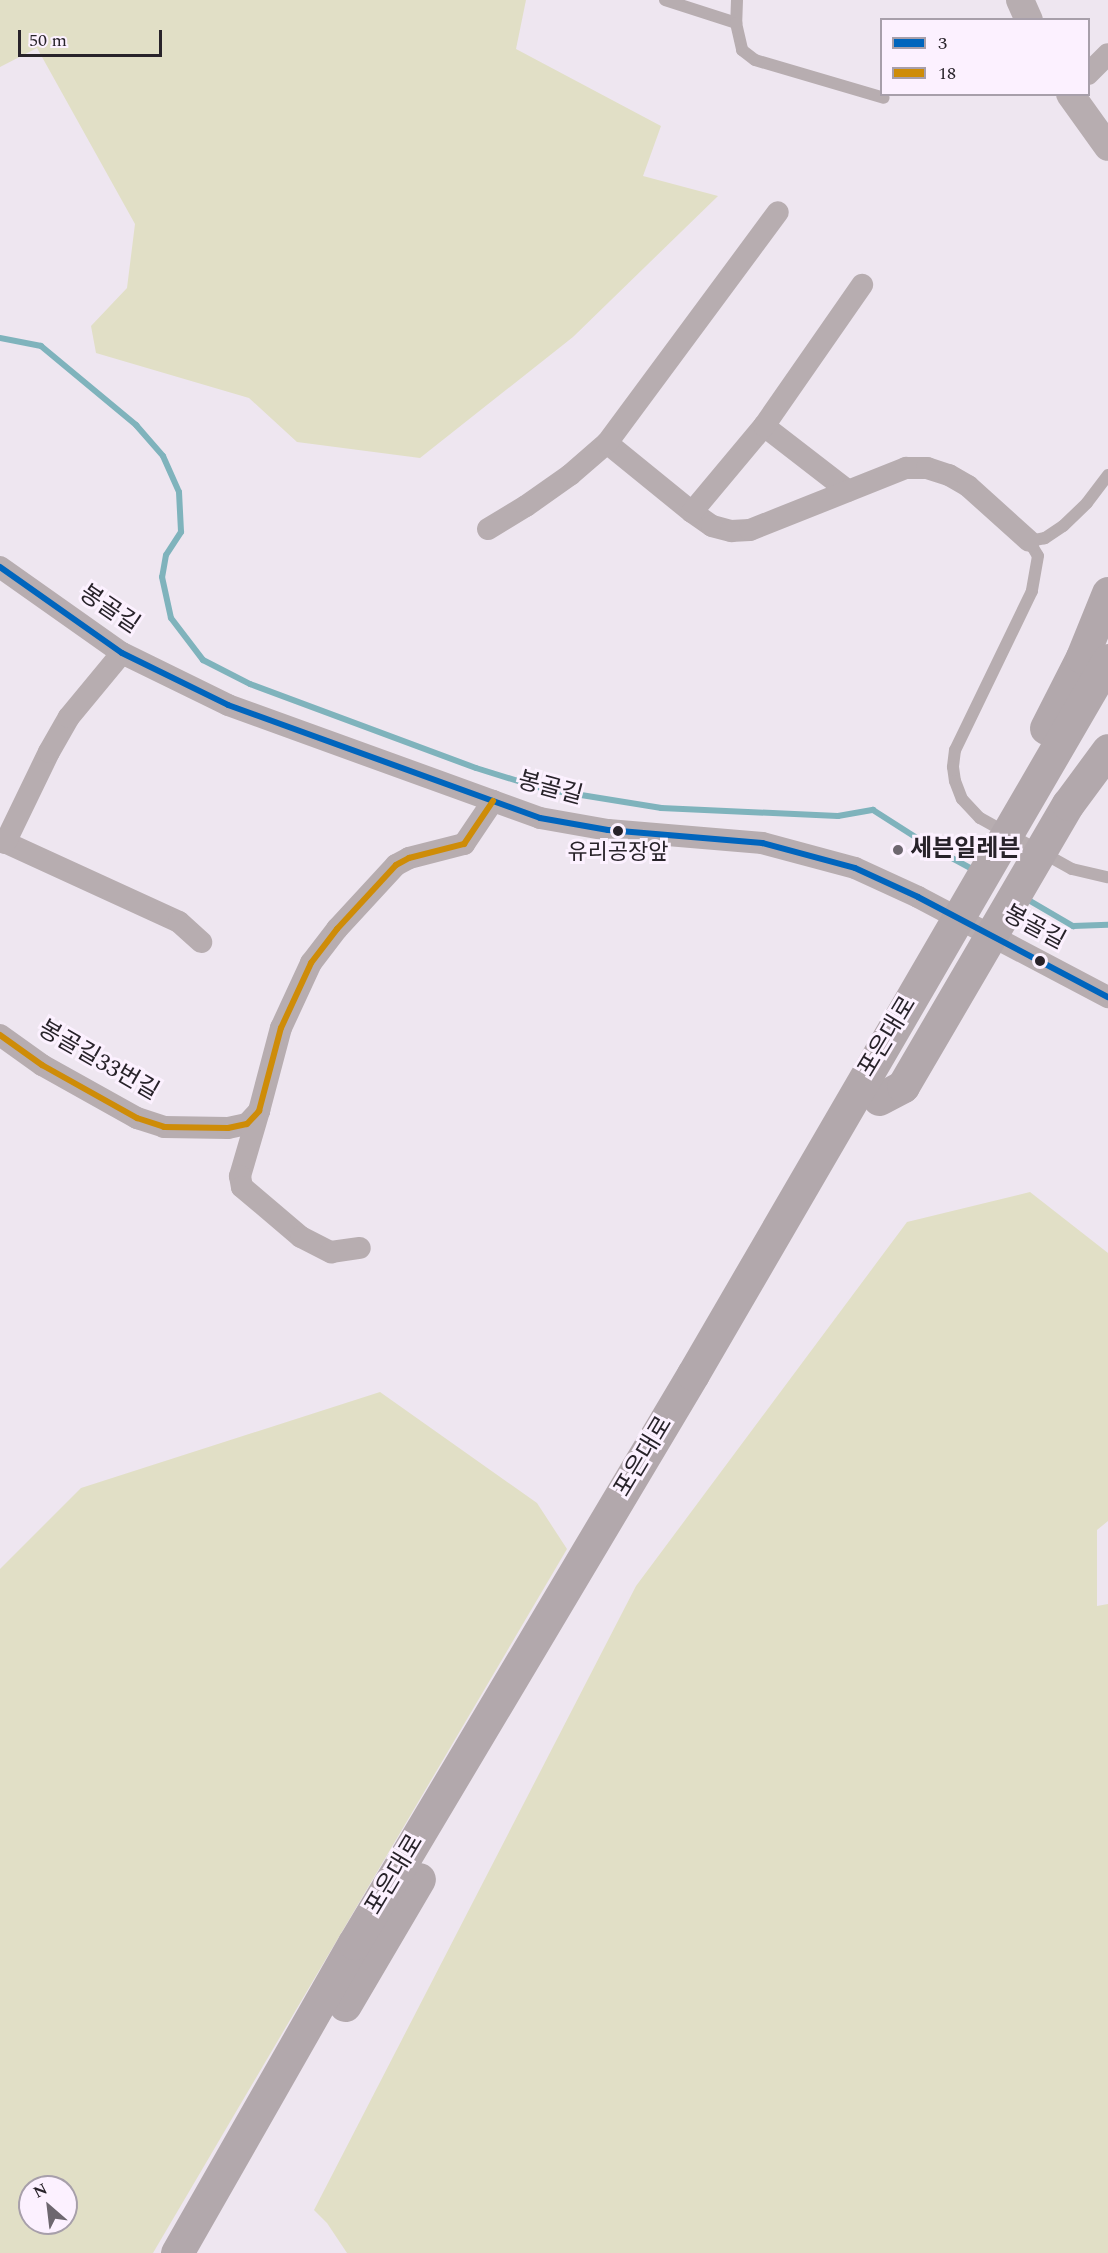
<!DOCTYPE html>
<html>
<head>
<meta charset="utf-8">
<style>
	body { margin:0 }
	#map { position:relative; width:1108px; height:2253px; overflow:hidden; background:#eee6f0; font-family:Spectral,"Noto Sans KR",serif }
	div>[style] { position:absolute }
	.green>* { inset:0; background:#e1dfc6 }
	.stream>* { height:6px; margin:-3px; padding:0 3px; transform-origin:3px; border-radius:3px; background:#7fb3bc }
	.service>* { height:12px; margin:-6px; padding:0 6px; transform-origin:6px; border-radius:6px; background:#b7adb0 }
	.minor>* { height:22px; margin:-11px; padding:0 11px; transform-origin:11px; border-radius:11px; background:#b7adb0 }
	.tertiary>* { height:28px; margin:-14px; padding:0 14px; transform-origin:14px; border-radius:14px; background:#b7adb0 }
	.trunk>* { height:33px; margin:-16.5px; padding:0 16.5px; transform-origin:16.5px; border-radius:16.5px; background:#b2a8ac }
	.bus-1>* { height:6px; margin:-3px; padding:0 3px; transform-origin:3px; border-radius:3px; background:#0065bd }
	.bus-2>* { height:6px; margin:-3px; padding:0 3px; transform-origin:3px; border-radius:3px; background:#ce8c08 }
	.dots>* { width:16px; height:16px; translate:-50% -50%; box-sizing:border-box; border:3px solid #fcf1ff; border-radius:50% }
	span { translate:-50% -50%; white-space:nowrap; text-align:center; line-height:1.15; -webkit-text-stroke:6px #fcf1ff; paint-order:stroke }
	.bus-label { font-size:22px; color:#28232a }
	.street-label { font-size:24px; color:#28232a }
	.poi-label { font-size:24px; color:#28232a; font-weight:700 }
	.left { translate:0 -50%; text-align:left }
	.legend { position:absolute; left:880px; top:18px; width:210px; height:78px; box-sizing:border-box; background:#fcf1ff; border:2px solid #a79faa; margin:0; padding:8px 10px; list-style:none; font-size:18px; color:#28232a }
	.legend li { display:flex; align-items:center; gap:12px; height:30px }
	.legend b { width:30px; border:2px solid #a79faa }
	.north { position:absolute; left:18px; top:2175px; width:60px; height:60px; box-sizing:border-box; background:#fcf1ff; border:2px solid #a79faa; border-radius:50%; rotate:332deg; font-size:16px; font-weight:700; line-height:24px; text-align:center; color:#28232a }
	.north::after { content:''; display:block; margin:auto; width:21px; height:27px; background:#6d676f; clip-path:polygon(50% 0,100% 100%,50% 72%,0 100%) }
	.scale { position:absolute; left:18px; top:30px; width:144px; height:27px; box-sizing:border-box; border:3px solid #28232a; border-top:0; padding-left:8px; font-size:18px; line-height:21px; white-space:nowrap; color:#28232a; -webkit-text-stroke:4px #fcf1ff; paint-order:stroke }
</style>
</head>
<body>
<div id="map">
	<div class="green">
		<i style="clip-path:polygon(0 0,526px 0,516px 49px,661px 126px,643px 176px,718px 196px,573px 337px,420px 458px,297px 442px,249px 398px,96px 353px,91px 326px,127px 288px,135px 224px,37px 48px,0 67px)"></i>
		<i style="clip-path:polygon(1030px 1192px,1108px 1253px,1108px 1521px,1097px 1530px,1097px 1606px,1108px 1604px,1108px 2253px,347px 2253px,327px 2223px,314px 2210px,636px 1586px,907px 1222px)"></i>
		<i style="clip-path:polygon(evenodd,380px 1392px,537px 1503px,567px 1549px,153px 2253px,0 2253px,0 1569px,81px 1488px,380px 1392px,30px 2187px,66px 2187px,66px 2223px,30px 2223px,30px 2187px)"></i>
	</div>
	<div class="stream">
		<i style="left:0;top:338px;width:42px;rotate:11deg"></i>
		<i style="left:41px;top:346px;width:124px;rotate:39.7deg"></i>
		<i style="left:136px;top:425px;width:41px;rotate:48.9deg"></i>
		<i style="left:163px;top:456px;width:39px;rotate:66deg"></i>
		<i style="left:179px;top:492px;width:40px;rotate:87.1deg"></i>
		<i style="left:181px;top:532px;width:27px;rotate:123deg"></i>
		<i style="left:166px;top:555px;width:22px;rotate:100deg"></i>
		<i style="left:162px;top:577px;width:42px;rotate:77.6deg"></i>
		<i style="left:171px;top:618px;width:53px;rotate:52.7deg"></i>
		<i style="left:203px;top:660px;width:53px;rotate:27.1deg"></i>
		<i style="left:250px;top:684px;width:241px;rotate:20.4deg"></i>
		<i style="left:476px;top:768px;width:71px;rotate:17.2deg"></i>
		<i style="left:544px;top:789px;width:119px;rotate:9.2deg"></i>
		<i style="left:661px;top:808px;width:177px;rotate:2.6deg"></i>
		<i style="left:838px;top:816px;width:36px;rotate:-10deg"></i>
		<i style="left:873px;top:810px;width:65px;rotate:32.5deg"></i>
		<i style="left:928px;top:845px;width:52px;rotate:28.5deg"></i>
		<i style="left:1025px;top:898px;width:56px;rotate:30.3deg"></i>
		<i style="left:1073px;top:926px;width:35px;rotate:-2deg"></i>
	</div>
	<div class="service">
		<i style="left:665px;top:0;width:75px;rotate:17.9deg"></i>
		<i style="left:737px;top:0;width:23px;rotate:92deg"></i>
		<i style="left:736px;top:23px;width:28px;rotate:77deg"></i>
		<i style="left:742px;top:50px;width:16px;rotate:38deg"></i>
		<i style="left:755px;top:60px;width:134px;rotate:16.4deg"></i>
		<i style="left:1108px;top:475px;width:35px;rotate:127deg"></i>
		<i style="left:1087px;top:503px;width:33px;rotate:136deg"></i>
		<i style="left:1063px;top:526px;width:22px;rotate:146deg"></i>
		<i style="left:1045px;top:538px;width:16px;rotate:169deg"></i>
		<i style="left:1029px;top:541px;width:17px;rotate:59deg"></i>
		<i style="left:1038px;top:556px;width:36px;rotate:100deg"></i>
		<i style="left:1032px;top:591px;width:177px;rotate:115.8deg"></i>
		<i style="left:955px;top:750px;width:17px;rotate:97deg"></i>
		<i style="left:953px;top:767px;width:14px;rotate:82deg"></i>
		<i style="left:955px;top:781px;width:19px;rotate:69deg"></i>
		<i style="left:962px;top:799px;width:26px;rotate:47deg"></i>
		<i style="left:980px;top:818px;width:105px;rotate:29deg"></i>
		<i style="left:1072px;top:869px;width:37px;rotate:13deg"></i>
	</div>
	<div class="minor">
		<i style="left:1088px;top:74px;width:28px;rotate:-45deg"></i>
		<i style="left:764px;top:426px;width:106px;rotate:37.7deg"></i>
		<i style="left:607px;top:443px;width:109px;rotate:39.1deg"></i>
		<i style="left:692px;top:512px;width:24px;rotate:35deg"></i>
		<i style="left:712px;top:526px;width:20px;rotate:15deg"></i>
		<i style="left:731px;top:531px;width:19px;rotate:-3deg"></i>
		<i style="left:750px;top:530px;width:168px;rotate:-21.7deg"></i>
		<i style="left:906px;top:468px;width:21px"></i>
		<i style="left:927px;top:468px;width:23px;rotate:18deg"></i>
		<i style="left:949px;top:475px;width:22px;rotate:30deg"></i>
		<i style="left:968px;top:486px;width:82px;rotate:42deg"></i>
		<i style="left:692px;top:512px;width:112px;rotate:-50.1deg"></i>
		<i style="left:764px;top:426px;width:172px;rotate:-55.2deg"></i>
		<i style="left:488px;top:529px;width:44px;rotate:-31.2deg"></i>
		<i style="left:526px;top:506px;width:54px;rotate:-35.2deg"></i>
		<i style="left:570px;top:475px;width:49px;rotate:-40.9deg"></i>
		<i style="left:607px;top:443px;width:287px;rotate:-53.5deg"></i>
		<i style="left:0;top:567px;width:149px;rotate:35.2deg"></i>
		<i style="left:122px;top:653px;width:118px;rotate:26.1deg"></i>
		<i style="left:228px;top:705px;width:332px;rotate:19.9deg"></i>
		<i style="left:540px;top:818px;width:69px;rotate:10deg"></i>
		<i style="left:608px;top:830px;width:155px;rotate:4.8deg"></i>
		<i style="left:762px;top:843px;width:96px;rotate:15deg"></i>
		<i style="left:855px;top:868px;width:69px;rotate:24.7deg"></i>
		<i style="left:918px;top:897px;width:215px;rotate:27.8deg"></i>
		<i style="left:0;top:840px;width:197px;rotate:24.6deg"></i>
		<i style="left:179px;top:922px;width:30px;rotate:42deg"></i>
		<i style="left:5px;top:843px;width:101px;rotate:-64.2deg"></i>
		<i style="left:49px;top:752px;width:40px;rotate:-60.3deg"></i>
		<i style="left:69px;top:717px;width:83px;rotate:-50.4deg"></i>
		<i style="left:0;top:1035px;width:52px;rotate:35.5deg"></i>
		<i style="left:42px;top:1065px;width:109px;rotate:29.2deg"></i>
		<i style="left:137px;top:1118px;width:28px;rotate:18deg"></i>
		<i style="left:164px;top:1127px;width:64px;rotate:0.9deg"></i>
		<i style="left:228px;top:1128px;width:19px;rotate:-12deg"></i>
		<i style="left:247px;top:1124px;width:18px;rotate:-47deg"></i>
		<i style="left:259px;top:1111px;width:86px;rotate:-75.2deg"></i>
		<i style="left:281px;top:1028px;width:72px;rotate:-65.2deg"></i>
		<i style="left:311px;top:963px;width:43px;rotate:-52.6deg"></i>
		<i style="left:337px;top:929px;width:87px;rotate:-47.3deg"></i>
		<i style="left:396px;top:865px;width:15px;rotate:-28deg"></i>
		<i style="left:409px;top:858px;width:57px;rotate:-14.3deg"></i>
		<i style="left:464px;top:844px;width:52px;rotate:-56deg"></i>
		<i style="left:259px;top:1111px;width:68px;rotate:106.3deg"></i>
		<i style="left:240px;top:1176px;width:11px;rotate:80deg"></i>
		<i style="left:242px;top:1187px;width:77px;rotate:40.3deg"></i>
		<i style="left:301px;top:1237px;width:34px;rotate:27deg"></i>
		<i style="left:331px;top:1252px;width:29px;rotate:-8deg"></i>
	</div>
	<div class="tertiary">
		<i style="left:1020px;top:0;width:22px;rotate:66deg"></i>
		<i style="left:1070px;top:94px;width:65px;rotate:54.4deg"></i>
	</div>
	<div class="trunk">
		<i style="left:1046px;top:728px;width:80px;rotate:-63.1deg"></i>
		<i style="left:1082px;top:657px;width:69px;rotate:-67.9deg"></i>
		<i style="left:879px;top:1099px;width:27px;rotate:-28deg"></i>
		<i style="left:903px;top:1086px;width:327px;rotate:-59.7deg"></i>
		<i style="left:1068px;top:804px;width:67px;rotate:-53.5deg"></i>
		<i style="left:345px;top:2005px;width:146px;rotate:-59.6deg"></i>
		<i style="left:177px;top:2253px;width:357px;rotate:-60.3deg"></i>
		<i style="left:354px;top:1943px;width:662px;rotate:-59.21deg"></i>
		<i style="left:693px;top:1374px;width:826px;rotate:-59.83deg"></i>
	</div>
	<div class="bus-1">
		<i style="left:0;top:567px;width:149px;rotate:35.2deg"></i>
		<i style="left:122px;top:653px;width:118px;rotate:26.1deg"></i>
		<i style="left:228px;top:705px;width:332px;rotate:19.9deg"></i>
		<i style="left:540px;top:818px;width:69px;rotate:10deg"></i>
		<i style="left:608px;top:830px;width:155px;rotate:4.8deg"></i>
		<i style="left:762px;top:843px;width:96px;rotate:15deg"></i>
		<i style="left:855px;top:868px;width:69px;rotate:24.7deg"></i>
		<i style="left:918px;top:897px;width:215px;rotate:27.8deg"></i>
	</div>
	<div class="bus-2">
		<i style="left:0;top:1035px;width:52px;rotate:35.5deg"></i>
		<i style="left:42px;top:1065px;width:109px;rotate:29.2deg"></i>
		<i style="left:137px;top:1118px;width:28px;rotate:18deg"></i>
		<i style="left:164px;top:1127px;width:64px;rotate:0.9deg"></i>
		<i style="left:228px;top:1128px;width:19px;rotate:-12deg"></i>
		<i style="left:247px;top:1124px;width:18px;rotate:-47deg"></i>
		<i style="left:259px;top:1111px;width:86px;rotate:-75.2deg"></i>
		<i style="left:281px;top:1028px;width:72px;rotate:-65.2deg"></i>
		<i style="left:311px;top:963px;width:43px;rotate:-52.6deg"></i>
		<i style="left:337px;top:929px;width:87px;rotate:-47.3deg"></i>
		<i style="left:396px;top:865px;width:15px;rotate:-28deg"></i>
		<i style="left:409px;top:858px;width:57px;rotate:-14.3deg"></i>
		<i style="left:464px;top:844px;width:52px;rotate:-56deg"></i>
	</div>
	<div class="dots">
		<i style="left:618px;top:831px;background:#28232a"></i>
		<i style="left:898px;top:850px;background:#6d676f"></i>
		<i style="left:1040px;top:961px;background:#28232a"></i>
	</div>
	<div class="bus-label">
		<span style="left:618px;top:853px">유리공장앞</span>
	</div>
	<div class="street-label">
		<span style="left:109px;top:610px;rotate:34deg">봉골길</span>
		<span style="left:550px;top:789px;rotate:15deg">봉골길</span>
		<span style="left:1034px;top:928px;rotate:28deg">봉골길</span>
		<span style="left:888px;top:1037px;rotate:-59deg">포은대로</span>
		<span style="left:98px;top:1061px;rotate:30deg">봉골길33번길</span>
		<span style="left:644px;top:1457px;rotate:-59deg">포은대로</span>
		<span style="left:395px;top:1875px;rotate:-59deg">포은대로</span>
	</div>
	<div class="poi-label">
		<span class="left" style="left:910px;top:850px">세븐일레븐</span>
	</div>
	<ul class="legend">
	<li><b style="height:8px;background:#0065bd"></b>3</li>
	<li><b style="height:8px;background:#ce8c08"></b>18</li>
	</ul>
	<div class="north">N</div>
	<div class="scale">50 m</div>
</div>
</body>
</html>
